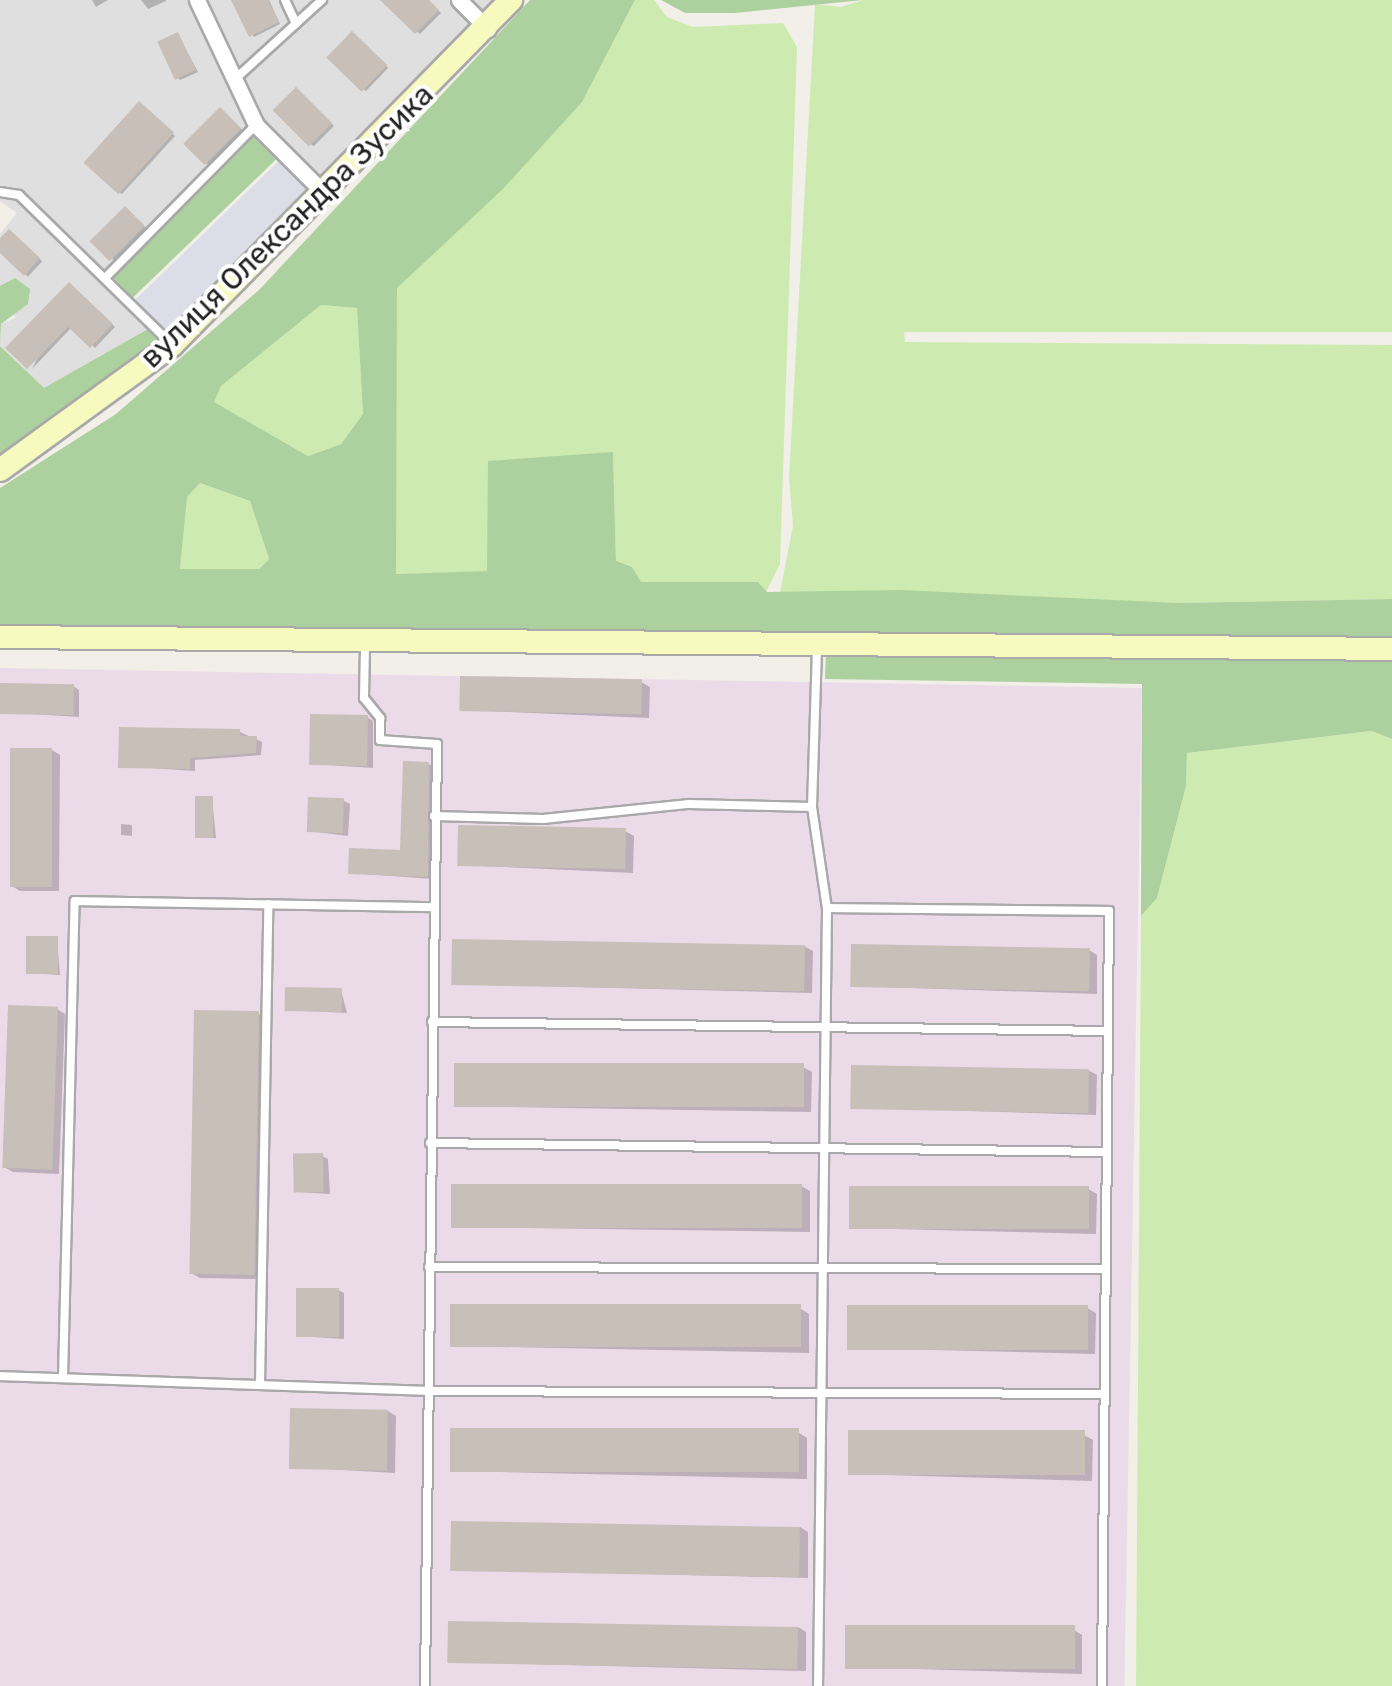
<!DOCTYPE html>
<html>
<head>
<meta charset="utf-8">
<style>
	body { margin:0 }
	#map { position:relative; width:1392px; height:1686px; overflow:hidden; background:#f2efe9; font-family:Rubik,sans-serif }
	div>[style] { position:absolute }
	.residential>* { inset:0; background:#e0dfdf }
	.industrial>* { inset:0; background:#ebdbe8; transform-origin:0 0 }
	.grass>* { inset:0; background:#cdebb0 }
	.forest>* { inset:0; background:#add19e; transform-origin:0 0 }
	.plaza>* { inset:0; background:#dddde8; transform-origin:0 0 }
	.shadow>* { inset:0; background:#0003; transform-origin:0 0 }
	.building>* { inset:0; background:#c7bfb8; transform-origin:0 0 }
	.roads { filter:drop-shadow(2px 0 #a9a9a9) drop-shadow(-2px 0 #a9a9a9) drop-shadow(0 2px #a9a9a9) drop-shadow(0 -2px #a9a9a9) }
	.lane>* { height:8px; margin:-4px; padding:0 4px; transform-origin:4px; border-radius:4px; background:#fff }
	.street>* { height:15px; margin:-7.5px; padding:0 7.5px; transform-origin:7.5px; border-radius:7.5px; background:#fff }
	.secondary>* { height:22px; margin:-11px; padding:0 11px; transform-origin:11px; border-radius:11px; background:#f7fabf }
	span { translate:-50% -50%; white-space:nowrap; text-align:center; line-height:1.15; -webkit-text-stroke:8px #fff; paint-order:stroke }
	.street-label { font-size:30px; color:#222 }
</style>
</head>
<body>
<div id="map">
	<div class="residential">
		<i style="clip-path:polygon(0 0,495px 0,479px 29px,322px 187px,255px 118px,99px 278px,148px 329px,44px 389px,0 346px,1px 324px,15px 318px,0 286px,0 234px,17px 213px,0 201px)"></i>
	</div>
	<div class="industrial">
		<i style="left:0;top:668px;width:1142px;height:1018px;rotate:1deg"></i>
	</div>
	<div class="grass">
		<i style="clip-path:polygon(635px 0,654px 0,667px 17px,693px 27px,783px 23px,797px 47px,780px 564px,766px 592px,758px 582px,640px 582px,616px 562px,613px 453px,487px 572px,395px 574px,397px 288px,582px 102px)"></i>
		<i style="clip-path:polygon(863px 0,1392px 0,1392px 332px,904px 332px,905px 342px,1392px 345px,1392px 599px,1179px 603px,780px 592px,793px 526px,789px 477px,815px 4px,841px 7px)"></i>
		<i style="clip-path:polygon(321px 305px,357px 308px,363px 414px,341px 444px,308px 456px,213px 402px,221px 386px)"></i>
		<i style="clip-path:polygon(200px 483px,250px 501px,269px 559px,259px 569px,180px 570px,186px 496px)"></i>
		<i style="clip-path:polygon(1373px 731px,1392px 739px,1392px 1686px,1136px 1686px,1141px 916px,1157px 898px,1186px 786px,1187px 753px)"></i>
	</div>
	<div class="forest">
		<i style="clip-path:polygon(evenodd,530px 0,635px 0,582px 102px,503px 189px,397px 288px,396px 574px,487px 571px,488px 461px,613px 452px,616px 561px,632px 567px,641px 582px,758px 582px,767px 592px,901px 590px,1179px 603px,1392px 599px,1392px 644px,0 625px,0 488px,116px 414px,259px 290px,530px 0,321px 305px,357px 308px,363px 414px,341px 444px,308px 456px,214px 402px,221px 386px,321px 305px,530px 0,200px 483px,250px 501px,269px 559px,259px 569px,180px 569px,187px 497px,200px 483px)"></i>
		<i style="clip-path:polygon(661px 0,863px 0,735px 13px,685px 13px)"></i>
		<i style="left:258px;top:131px;width:33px;height:206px;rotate:46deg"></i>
		<i style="clip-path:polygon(15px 278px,30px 289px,28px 304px,1px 324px,0 346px,44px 388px,148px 329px,163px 346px,0 456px,0 286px)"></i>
		<i style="clip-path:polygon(826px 651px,1392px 656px,1392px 739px,1372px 731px,1187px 753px,1186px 786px,1157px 898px,1141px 916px,1142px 684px,825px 679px)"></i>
	</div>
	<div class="plaza">
		<i style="left:283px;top:157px;width:49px;height:205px;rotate:46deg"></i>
	</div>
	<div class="shadow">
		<i style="clip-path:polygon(92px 0,108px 0,96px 7px)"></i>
		<i style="clip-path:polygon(141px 0,166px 0,166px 1px,148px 9px)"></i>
		<i style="clip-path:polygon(233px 0,269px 0,280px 24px,254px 37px)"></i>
		<i style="clip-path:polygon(428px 0,441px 13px,420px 34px,385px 1px)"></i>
		<i style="clip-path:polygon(178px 35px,198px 72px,180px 80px,177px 78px)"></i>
		<i style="clip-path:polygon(356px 36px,388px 68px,366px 91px,363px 89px)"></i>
		<i style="left:300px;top:92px;width:48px;height:29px;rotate:45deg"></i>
		<i style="clip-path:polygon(143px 106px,175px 136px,122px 194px,119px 192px)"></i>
		<i style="left:224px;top:112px;width:27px;height:49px;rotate:45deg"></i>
		<i style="clip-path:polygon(129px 211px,147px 229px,116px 261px,112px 259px)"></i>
		<i style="left:13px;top:234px;width:40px;height:21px;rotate:43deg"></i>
		<i style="clip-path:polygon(73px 287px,115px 327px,95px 348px,72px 327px,32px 369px)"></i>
		<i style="clip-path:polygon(641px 682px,650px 687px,649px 718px,462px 710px)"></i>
		<i style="clip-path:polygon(73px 686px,79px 690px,79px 717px,1px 712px)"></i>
		<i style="clip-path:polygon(367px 717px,373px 721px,373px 768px,312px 764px)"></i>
		<i style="clip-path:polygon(240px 732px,262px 742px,261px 755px,195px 760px,195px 771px,120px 766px)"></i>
		<i style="clip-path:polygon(52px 750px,60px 755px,59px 891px,20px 891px,12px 886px)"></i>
		<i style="clip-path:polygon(429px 764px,435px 768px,433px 879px,350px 873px,403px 852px)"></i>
		<i style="clip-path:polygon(212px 798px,216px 838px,201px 838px,198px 836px)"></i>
		<i style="clip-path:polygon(344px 801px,350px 804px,348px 836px,309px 831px)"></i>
		<i style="clip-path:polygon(121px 824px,132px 825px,132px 836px,121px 835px)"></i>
		<i style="clip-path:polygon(625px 831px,634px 836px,633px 873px,460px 865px)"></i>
		<i style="clip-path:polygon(57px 939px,60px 975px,28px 973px)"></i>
		<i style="clip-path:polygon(804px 946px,813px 951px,812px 993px,454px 984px)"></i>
		<i style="clip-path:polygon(1089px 950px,1097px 955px,1097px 994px,852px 986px)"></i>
		<i style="clip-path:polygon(341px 990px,347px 1013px,287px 1010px)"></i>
		<i style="clip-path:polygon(57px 1009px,65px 1014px,59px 1174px,13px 1172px,4px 1167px)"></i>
		<i style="clip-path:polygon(258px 1014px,267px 1018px,262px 1279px,200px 1278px,191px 1273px)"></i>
		<i style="clip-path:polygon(803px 1067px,812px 1072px,811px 1112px,456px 1106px)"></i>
		<i style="clip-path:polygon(1088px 1070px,1097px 1075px,1096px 1115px,852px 1107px)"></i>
		<i style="clip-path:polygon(322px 1156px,328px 1159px,330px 1194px,297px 1192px)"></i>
		<i style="clip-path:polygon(801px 1186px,810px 1191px,810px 1232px,454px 1227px)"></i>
		<i style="clip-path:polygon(1088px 1189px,1097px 1194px,1096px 1234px,851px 1228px)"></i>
		<i style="clip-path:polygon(338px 1290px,344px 1293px,344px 1339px,299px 1336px)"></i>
		<i style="clip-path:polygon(1087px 1308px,1096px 1313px,1095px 1354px,849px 1348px)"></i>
		<i style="clip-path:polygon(801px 1309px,809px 1314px,809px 1353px,452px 1346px)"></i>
		<i style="clip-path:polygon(388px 1411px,396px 1416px,395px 1473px,291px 1467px)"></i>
		<i style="clip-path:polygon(799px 1433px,807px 1438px,807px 1479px,452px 1471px)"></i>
		<i style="clip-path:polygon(1084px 1435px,1093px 1440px,1092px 1481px,850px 1474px)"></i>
		<i style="clip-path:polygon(800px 1527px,808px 1532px,808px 1578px,452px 1569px)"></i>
		<i style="clip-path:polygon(798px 1627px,806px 1632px,806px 1671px,450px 1662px)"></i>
		<i style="clip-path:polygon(1074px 1630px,1082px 1635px,1082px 1674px,847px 1667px)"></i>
	</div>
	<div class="building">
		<i style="clip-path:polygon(231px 0,268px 0,279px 22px,249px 37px)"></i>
		<i style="clip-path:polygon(380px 0,429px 0,439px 10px,415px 34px)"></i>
		<i style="left:352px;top:31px;width:49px;height:37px;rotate:44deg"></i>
		<i style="left:178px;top:32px;width:42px;height:23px;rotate:65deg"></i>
		<i style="left:296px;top:87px;width:51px;height:33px;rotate:45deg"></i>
		<i style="left:139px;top:101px;width:47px;height:83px;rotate:42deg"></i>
		<i style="left:220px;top:107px;width:30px;height:52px;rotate:45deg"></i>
		<i style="left:125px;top:206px;width:28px;height:50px;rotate:45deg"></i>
		<i style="clip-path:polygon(9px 229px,40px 258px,24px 276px,0 253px,0 238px)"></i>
		<i style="clip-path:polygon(69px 282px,113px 324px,90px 348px,68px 327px,27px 369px,5px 348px)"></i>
		<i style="left:460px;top:676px;width:182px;height:35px;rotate:1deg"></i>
		<i style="left:0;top:683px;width:74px;height:31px;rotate:1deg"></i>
		<i style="left:310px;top:714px;width:58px;height:51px;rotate:1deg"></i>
		<i style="clip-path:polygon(119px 727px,240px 729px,240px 736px,257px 736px,256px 753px,190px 758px,190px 769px,118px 768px)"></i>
		<i style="left:10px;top:748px;width:42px;height:139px"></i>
		<i style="clip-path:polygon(403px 761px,429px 762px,428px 877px,348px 874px,349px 848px,400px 850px)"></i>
		<i style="left:195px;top:796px;width:18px;height:42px"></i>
		<i style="left:308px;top:797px;width:36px;height:35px;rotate:2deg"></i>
		<i style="left:458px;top:825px;width:168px;height:41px;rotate:1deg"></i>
		<i style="left:26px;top:936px;width:32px;height:38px"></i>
		<i style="left:452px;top:939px;width:353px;height:46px;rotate:1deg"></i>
		<i style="left:851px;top:944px;width:239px;height:43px;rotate:1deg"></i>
		<i style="left:285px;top:987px;width:57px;height:24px;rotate:1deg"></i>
		<i style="left:8px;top:1005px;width:50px;height:163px;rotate:2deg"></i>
		<i style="left:194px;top:1010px;width:65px;height:264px;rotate:1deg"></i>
		<i style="left:454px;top:1063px;width:350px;height:44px"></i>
		<i style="left:851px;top:1065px;width:238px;height:44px;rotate:1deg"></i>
		<i style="left:323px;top:1153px;width:39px;height:30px;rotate:89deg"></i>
		<i style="left:451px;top:1184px;width:351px;height:44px"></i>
		<i style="left:849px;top:1186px;width:240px;height:43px"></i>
		<i style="left:296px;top:1288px;width:43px;height:49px"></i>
		<i style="left:450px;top:1304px;width:351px;height:43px"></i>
		<i style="left:847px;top:1305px;width:241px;height:45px"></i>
		<i style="left:290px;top:1408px;width:98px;height:61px;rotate:1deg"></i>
		<i style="left:450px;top:1428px;width:349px;height:44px"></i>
		<i style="left:848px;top:1430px;width:237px;height:45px"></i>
		<i style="left:451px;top:1521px;width:349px;height:50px;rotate:1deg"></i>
		<i style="left:448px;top:1621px;width:350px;height:42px;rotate:1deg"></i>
		<i style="left:845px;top:1625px;width:230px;height:44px"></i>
	</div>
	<div class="roads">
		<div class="lane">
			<i style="left:285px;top:0;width:26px;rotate:65deg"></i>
			<i style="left:234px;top:80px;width:119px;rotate:-42.3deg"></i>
			<i style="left:0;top:192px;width:19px;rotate:9deg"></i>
			<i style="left:19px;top:195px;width:210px;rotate:44.4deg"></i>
			<i style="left:105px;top:278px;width:215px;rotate:-45.4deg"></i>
			<i style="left:365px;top:646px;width:52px;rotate:91.1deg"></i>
			<i style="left:364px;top:698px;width:26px;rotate:51deg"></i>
			<i style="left:380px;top:718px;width:22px;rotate:90deg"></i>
			<i style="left:380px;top:740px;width:57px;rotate:4deg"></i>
			<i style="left:437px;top:744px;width:942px;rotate:90.73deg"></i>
			<i style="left:812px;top:807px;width:160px;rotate:-88.2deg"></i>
			<i style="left:434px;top:816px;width:109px;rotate:1.6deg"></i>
			<i style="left:543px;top:819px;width:147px;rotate:-5.9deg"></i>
			<i style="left:689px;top:804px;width:123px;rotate:1.4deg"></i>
			<i style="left:812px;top:807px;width:102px;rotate:81.6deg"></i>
			<i style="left:827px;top:908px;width:778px;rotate:90.66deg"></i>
			<i style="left:827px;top:908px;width:282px;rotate:0.6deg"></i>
			<i style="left:1109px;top:911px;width:775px;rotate:90.52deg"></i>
			<i style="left:432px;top:1022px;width:676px;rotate:0.76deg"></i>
			<i style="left:430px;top:1143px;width:677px;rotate:0.76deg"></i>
			<i style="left:429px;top:1267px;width:677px;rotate:0.17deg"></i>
			<i style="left:0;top:1376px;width:427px;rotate:2deg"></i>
			<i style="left:427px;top:1391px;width:678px;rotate:0.25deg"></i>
			<i style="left:63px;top:1378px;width:477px;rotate:-88.6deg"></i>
			<i style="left:75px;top:901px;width:358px;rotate:1deg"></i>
			<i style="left:260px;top:1385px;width:481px;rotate:-89deg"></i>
		</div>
		<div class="street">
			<i style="left:197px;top:0;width:138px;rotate:64.7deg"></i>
			<i style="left:256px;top:125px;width:96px;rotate:45deg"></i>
			<i style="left:459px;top:0;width:41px;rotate:45deg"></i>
		</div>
		<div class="secondary">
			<i style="left:0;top:470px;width:213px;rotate:-36deg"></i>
			<i style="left:172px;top:345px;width:484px;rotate:-45.5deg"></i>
			<i style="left:0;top:637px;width:1392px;rotate:0.49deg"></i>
		</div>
	</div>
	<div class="street-label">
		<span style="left:287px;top:226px;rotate:-44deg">вулиця Олександра Зусика</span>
	</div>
</div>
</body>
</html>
